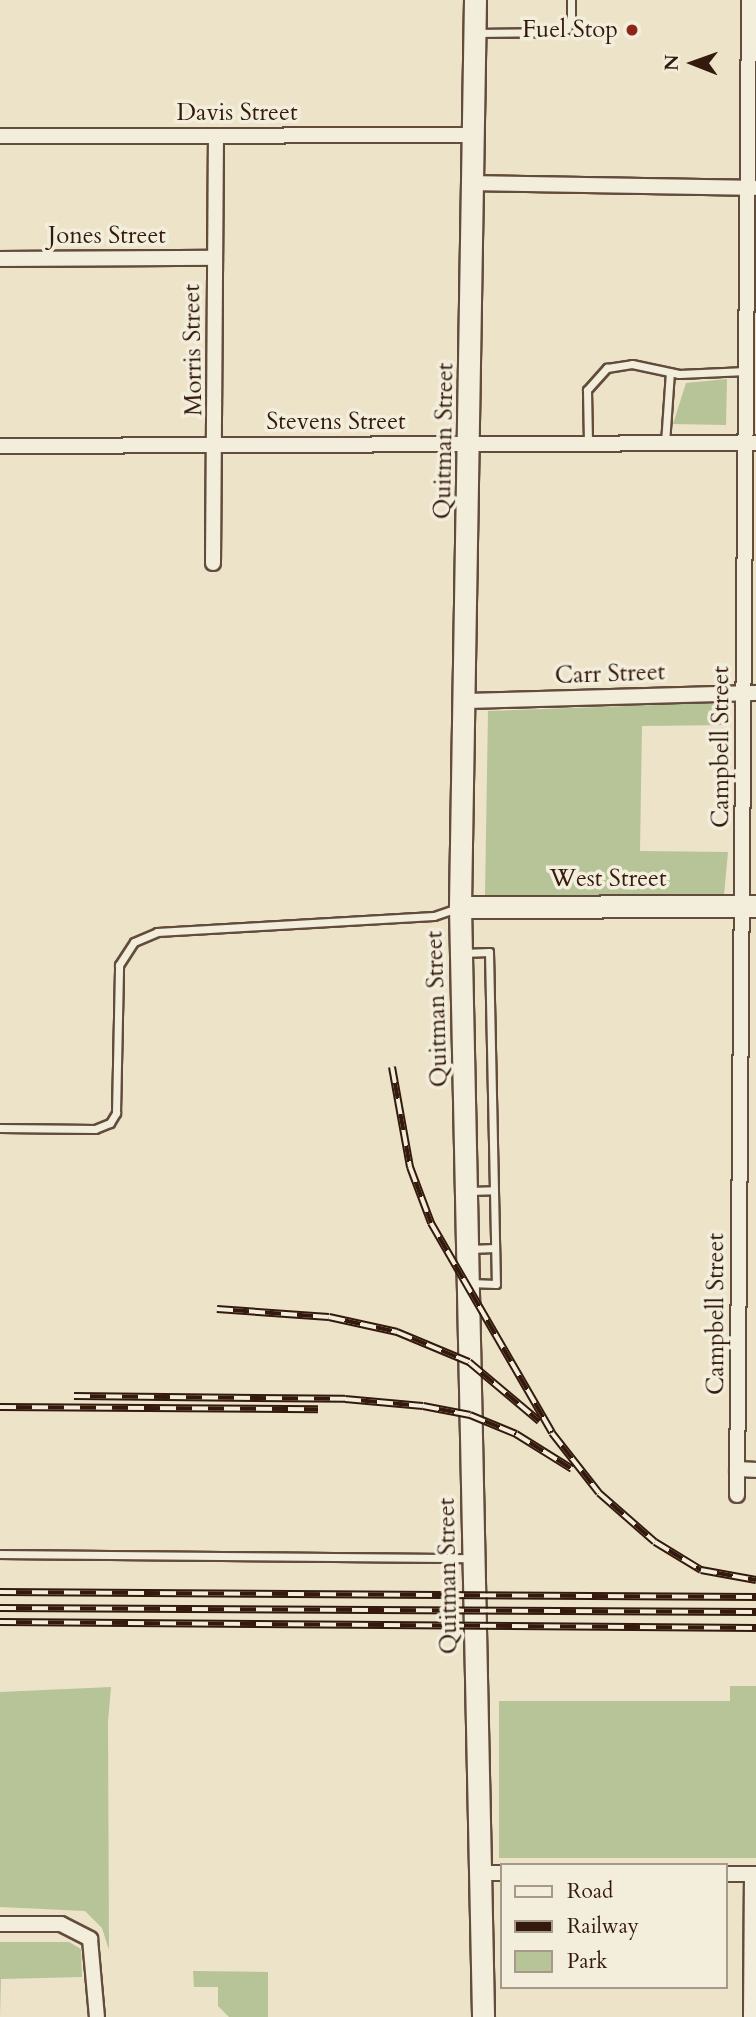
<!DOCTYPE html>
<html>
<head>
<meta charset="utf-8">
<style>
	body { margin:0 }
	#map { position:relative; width:756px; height:2017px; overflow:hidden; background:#ece3c9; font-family:Cardo,serif }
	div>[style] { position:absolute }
	.green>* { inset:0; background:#b6c498 }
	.roads { filter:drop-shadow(2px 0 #624c3b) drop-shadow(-2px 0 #624c3b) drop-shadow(0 2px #624c3b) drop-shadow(0 -2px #624c3b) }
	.lane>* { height:7px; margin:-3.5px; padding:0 3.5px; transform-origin:3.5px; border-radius:3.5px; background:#f3eddc }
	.street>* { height:14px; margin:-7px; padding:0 7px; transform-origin:7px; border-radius:7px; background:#f3eddc }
	.secondary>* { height:21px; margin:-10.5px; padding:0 10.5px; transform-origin:10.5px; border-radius:10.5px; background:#f3eddc }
	.rail>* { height:8px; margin-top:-4px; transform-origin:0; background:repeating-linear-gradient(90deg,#f3eddc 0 16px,#341a0c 0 32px); box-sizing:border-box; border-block:2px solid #341a0c }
	.dots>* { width:19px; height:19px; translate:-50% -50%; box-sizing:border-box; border:4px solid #f3eddc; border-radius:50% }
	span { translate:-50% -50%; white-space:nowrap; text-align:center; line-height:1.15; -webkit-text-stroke:7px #f3eddc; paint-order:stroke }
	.poi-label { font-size:24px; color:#341a0c }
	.right { translate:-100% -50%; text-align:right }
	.street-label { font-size:24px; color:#341a0c }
	.legend { position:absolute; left:500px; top:1863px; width:228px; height:126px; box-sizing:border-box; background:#f3eddc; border:2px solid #a79989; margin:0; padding:9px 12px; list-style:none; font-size:21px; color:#341a0c }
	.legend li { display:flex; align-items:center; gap:14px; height:35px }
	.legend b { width:35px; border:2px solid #a79989 }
	.north { position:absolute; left:658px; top:28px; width:70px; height:70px; -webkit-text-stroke:5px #f3eddc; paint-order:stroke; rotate:271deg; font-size:19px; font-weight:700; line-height:28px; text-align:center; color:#341a0c }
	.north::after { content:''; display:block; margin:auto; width:24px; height:32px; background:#341a0c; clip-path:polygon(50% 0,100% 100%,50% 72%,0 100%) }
</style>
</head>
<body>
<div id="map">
	<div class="green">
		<i style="clip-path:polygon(727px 379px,726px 425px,673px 424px,686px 383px)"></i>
		<i style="clip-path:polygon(712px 703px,729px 712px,729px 725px,642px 726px,640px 851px,728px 852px,724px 895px,485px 896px,488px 711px)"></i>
		<i style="clip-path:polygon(730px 1686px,756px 1686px,756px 1858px,499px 1858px,499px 1701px,730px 1701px)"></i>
		<i style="clip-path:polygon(111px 1687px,108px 1722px,109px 1950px,102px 1928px,85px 1911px,0 1907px,0 1692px)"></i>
		<i style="clip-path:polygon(0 1942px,69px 1942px,81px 1949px,82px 1977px,1px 1979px,0 2017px)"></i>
		<i style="clip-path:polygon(193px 1971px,268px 1972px,268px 2017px,229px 2017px,218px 2006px,218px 1987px,194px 1987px)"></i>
	</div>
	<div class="roads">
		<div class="lane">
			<i style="left:475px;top:33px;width:85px;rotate:-0.7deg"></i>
			<i style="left:560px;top:32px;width:8px;rotate:-23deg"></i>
			<i style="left:567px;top:29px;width:13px;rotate:-72deg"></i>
			<i style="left:571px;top:17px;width:17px;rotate:-90deg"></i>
			<i style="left:588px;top:442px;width:52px;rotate:-91.1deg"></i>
			<i style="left:587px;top:390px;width:30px;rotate:-48deg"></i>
			<i style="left:607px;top:368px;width:25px;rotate:-9deg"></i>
			<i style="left:632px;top:364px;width:48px;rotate:12deg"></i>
			<i style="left:679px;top:374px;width:67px;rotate:-2.6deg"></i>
			<i style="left:665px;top:443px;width:71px;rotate:-86deg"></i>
			<i style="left:463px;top:953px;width:26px;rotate:-2deg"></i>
			<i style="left:489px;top:952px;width:332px;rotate:88.8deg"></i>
			<i style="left:496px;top:1284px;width:26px;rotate:-178deg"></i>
			<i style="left:0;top:1128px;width:95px;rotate:0.6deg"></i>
			<i style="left:95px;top:1129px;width:16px;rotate:-22deg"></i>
			<i style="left:110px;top:1123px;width:12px;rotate:-59deg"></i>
			<i style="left:116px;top:1113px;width:148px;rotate:-88.8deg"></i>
			<i style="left:119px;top:965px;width:27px;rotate:-57deg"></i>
			<i style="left:134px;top:942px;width:25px;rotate:-23deg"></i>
			<i style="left:157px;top:932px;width:277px;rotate:-3.3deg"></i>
			<i style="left:434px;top:916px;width:24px;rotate:-19deg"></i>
			<i style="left:469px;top:1191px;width:25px;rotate:-2deg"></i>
			<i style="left:469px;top:1249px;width:26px;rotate:-2deg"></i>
			<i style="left:0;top:1554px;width:470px;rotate:0.5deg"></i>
		</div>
		<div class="street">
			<i style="left:0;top:136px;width:473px;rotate:-0.1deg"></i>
			<i style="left:474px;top:183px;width:281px;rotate:1deg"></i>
			<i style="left:0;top:259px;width:215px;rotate:-0.3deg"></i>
			<i style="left:0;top:446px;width:756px;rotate:-0.23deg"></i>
			<i style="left:213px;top:563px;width:427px;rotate:-89.6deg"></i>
			<i style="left:465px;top:701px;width:291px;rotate:-1.6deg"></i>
			<i style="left:737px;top:1469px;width:19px;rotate:3deg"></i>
			<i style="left:737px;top:1495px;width:1495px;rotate:-89.54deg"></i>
			<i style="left:480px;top:1873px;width:22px"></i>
			<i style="left:726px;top:1874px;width:30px"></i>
			<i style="left:0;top:1924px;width:61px"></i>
			<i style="left:61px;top:1924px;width:33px;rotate:27deg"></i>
			<i style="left:90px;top:1939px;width:78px;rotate:84.9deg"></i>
			<i style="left:751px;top:2017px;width:143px;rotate:-89.6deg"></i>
		</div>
		<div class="secondary">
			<i style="left:475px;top:0;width:907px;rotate:90.95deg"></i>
			<i style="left:460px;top:907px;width:1110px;rotate:88.81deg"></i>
			<i style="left:460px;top:907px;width:296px;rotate:-0.2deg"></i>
		</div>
	</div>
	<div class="rail">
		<i style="left:392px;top:1067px;width:102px;rotate:79.8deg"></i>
		<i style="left:410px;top:1167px;width:60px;rotate:69.4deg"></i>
		<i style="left:431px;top:1223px;width:242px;rotate:60deg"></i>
		<i style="left:552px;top:1433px;width:76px;rotate:51.9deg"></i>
		<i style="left:599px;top:1493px;width:74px;rotate:41.2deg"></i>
		<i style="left:655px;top:1542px;width:54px;rotate:31.3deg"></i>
		<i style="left:701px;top:1570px;width:56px;rotate:10.3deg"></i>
		<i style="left:217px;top:1309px;width:112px;rotate:4.1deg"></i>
		<i style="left:329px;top:1317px;width:70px;rotate:12.4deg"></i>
		<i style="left:397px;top:1332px;width:78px;rotate:22.6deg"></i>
		<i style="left:469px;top:1362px;width:92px;rotate:40.1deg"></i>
		<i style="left:74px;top:1396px;width:271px;rotate:0.6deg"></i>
		<i style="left:345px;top:1399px;width:78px;rotate:5.1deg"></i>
		<i style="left:423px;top:1406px;width:48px;rotate:10.8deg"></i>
		<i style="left:470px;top:1415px;width:50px;rotate:22.4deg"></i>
		<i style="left:516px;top:1434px;width:66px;rotate:32deg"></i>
		<i style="left:0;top:1407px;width:318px;rotate:0.4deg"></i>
		<i style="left:0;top:1592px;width:756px;rotate:0.38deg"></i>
		<i style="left:0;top:1608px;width:756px;rotate:0.3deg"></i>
		<i style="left:0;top:1622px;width:756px;rotate:0.45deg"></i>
	</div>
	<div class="dots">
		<i style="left:632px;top:30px;background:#8f2418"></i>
	</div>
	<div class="poi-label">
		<span class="right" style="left:618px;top:30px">Fuel Stop</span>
	</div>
	<div class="street-label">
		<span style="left:237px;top:113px">Davis Street</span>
		<span style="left:107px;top:236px">Jones Street</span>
		<span style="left:193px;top:350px;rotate:-91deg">Morris Street</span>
		<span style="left:336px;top:422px">Stevens Street</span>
		<span style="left:444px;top:441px;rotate:-89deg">Quitman Street</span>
		<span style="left:610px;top:674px;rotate:-2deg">Carr Street</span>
		<span style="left:721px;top:747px;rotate:-90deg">Campbell Street</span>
		<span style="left:608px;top:879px">West Street</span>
		<span style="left:437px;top:1009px;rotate:-92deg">Quitman Street</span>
		<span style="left:716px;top:1314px;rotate:-90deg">Campbell Street</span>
		<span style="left:448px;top:1576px;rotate:-91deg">Quitman Street</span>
	</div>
	<ul class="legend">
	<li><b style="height:9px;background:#f3eddc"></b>Road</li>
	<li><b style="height:9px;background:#341a0c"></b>Railway</li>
	<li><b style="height:19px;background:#b6c498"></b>Park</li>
	</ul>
	<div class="north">N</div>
</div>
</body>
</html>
